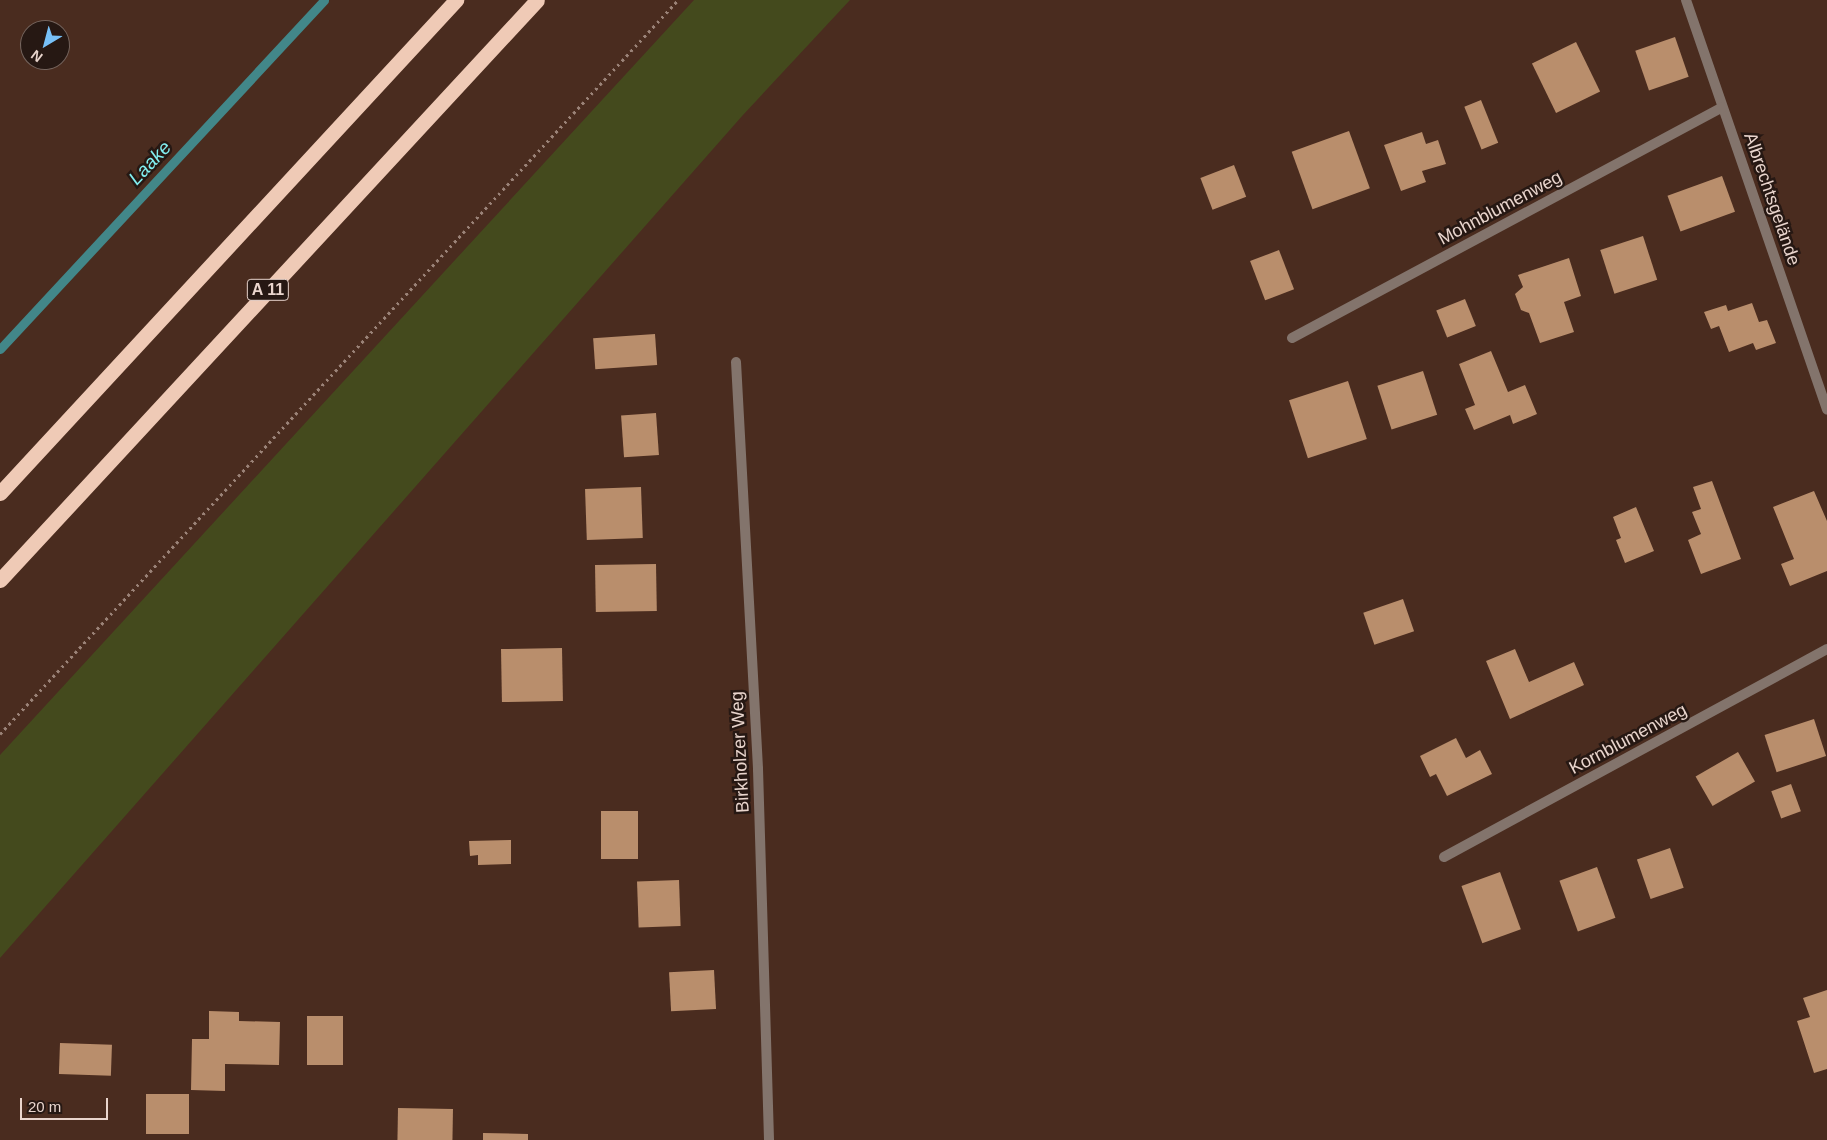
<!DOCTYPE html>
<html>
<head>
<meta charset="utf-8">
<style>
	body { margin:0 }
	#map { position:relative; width:1827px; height:1140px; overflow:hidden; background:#4a2c1f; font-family:Helvetica,sans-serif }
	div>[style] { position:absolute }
	.green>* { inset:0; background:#444a1d }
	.stream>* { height:9px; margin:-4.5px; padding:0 4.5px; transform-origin:4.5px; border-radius:4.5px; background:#428789 }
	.building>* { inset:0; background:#b98e6c; transform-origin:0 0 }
	.path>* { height:3px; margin-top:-1.5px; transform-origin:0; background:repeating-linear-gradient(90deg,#9b8378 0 2.5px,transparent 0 6.5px) }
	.street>* { height:10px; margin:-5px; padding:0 5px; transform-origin:5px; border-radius:5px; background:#83746c }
	.highway>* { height:15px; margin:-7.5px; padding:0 7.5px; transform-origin:7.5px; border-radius:7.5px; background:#efcab6 }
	span { translate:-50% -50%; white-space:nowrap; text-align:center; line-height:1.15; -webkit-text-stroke:5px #261813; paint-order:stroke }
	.shield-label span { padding:1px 4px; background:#261813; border:1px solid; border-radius:4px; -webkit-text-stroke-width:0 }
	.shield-label { font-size:16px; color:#e9d5cd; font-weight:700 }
	.street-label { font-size:18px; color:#e9d5cd }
	.water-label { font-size:19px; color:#82eef0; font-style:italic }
	.north { position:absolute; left:20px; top:20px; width:50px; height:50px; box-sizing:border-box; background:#261813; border:1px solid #74645d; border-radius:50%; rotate:217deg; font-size:14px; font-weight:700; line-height:20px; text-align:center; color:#e9d5cd }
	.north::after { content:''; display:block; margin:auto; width:18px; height:22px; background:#77c0f7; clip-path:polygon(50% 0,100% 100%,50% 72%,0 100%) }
	.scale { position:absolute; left:20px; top:1098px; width:88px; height:22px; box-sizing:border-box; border:2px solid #e9d5cd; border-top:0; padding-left:6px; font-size:15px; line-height:18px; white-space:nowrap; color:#e9d5cd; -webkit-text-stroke:4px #261813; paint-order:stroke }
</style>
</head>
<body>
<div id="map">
	<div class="green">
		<i style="clip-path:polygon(694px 0,850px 0,743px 115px,0 958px,0 755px)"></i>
	</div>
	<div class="stream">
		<i style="left:0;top:349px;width:476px;rotate:-47.1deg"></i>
	</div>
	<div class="building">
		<i style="left:1675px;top:37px;width:42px;height:42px;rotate:71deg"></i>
		<i style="left:1576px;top:42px;width:55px;height:49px;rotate:64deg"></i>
		<i style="left:1481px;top:100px;width:46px;height:18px;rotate:68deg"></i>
		<i style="left:1349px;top:131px;width:61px;height:61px;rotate:70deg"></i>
		<i style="clip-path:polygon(1422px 132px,1426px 144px,1438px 140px,1446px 164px,1422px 171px,1426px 182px,1401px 191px,1384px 145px)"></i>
		<i style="left:1234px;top:165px;width:34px;height:36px;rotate:69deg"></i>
		<i style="left:1722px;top:176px;width:38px;height:58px;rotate:70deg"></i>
		<i style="left:1643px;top:236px;width:46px;height:45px;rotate:72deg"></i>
		<i style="left:1279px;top:250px;width:42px;height:31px;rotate:69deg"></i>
		<i style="clip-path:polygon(1569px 258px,1581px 296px,1564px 302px,1574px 332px,1540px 343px,1529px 313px,1521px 310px,1515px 294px,1523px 287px,1518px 275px)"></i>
		<i style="left:1465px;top:299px;width:29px;height:31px;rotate:68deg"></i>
		<i style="clip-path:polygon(1752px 303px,1759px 322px,1767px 320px,1776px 343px,1756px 350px,1753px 343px,1729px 352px,1719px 326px,1711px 329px,1704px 312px,1726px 305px,1728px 311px)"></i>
		<i style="left:655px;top:334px;width:31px;height:62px;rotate:86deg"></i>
		<i style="clip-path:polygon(1491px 351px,1508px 392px,1525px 385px,1537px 414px,1513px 424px,1510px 415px,1474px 430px,1465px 409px,1475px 405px,1459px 364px)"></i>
		<i style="left:1423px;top:371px;width:46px;height:48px;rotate:72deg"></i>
		<i style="left:1348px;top:381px;width:61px;height:62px;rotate:72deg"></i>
		<i style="left:656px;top:413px;width:42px;height:35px;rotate:86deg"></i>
		<i style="clip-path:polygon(1712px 481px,1741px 559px,1701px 574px,1688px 540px,1701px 534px,1692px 512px,1701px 509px,1693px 487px)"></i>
		<i style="left:641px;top:487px;width:51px;height:56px;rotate:88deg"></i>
		<i style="clip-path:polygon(1814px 491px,1827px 521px,1827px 571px,1790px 586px,1781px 564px,1794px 559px,1773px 507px)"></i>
		<i style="clip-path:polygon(1636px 507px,1654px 551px,1625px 563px,1616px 540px,1621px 538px,1613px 517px)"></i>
		<i style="left:656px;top:564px;width:47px;height:61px;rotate:89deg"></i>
		<i style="left:1403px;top:599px;width:34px;height:42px;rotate:71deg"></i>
		<i style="left:562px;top:648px;width:53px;height:61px;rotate:89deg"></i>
		<i style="clip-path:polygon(1515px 649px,1529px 682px,1574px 662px,1584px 685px,1510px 719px,1486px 661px)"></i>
		<i style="left:1814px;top:719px;width:39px;height:52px;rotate:72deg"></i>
		<i style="clip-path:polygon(1456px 738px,1466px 758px,1480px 750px,1492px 774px,1447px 796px,1436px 774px,1430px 777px,1420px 756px)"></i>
		<i style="left:1738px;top:752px;width:34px;height:49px;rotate:60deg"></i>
		<i style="left:1791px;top:784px;width:29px;height:21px;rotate:70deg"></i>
		<i style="left:601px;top:811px;width:37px;height:48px"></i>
		<i style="clip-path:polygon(511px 840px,511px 864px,478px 865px,478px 855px,470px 856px,469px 841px)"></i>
		<i style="left:1670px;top:848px;width:42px;height:35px;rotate:71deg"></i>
		<i style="left:1597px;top:867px;width:54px;height:40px;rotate:70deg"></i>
		<i style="left:1500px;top:872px;width:61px;height:41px;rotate:70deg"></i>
		<i style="left:679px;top:880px;width:46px;height:42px;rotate:88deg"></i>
		<i style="left:714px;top:970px;width:39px;height:45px;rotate:87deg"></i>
		<i style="clip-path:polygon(1827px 990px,1827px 1069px,1814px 1073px,1797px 1021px,1810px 1017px,1803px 998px)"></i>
		<i style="clip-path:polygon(209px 1011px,239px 1012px,239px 1021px,280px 1022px,279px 1065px,225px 1064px,225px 1091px,191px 1090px,192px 1039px,209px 1039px)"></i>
		<i style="left:307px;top:1016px;width:36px;height:49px"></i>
		<i style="left:60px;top:1043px;width:52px;height:31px;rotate:2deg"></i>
		<i style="left:189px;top:1094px;width:40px;height:43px;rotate:90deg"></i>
		<i style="left:398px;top:1108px;width:55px;height:32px;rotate:1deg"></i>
		<i style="clip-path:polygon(483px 1133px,528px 1134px,528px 1140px,483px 1140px)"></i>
	</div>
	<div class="path">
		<i style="left:0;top:734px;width:999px;rotate:-47.27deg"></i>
	</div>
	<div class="street">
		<i style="left:1686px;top:0;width:433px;rotate:71deg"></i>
		<i style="left:1292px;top:338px;width:488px;rotate:-28.2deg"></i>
		<i style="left:736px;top:362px;width:408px;rotate:86.9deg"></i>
		<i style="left:758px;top:769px;width:371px;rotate:88.3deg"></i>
		<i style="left:1444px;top:857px;width:436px;rotate:-28.5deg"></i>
	</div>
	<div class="highway">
		<i style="left:0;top:493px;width:672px;rotate:-47.23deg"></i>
		<i style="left:0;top:580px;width:790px;rotate:-47.2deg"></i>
	</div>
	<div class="shield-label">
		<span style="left:268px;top:290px">A 11</span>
	</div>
	<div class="street-label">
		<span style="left:1772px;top:199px;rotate:71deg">Albrechtsgelände</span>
		<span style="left:1500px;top:208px;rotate:-28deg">Mohnblumenweg</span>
		<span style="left:1628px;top:739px;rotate:-28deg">Kornblumenweg</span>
		<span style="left:740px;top:752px;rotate:-93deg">Birkholzer Weg</span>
	</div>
	<div class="water-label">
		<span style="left:150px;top:163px;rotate:-47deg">Laake</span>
	</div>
	<div class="north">N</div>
	<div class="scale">20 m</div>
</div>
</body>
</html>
